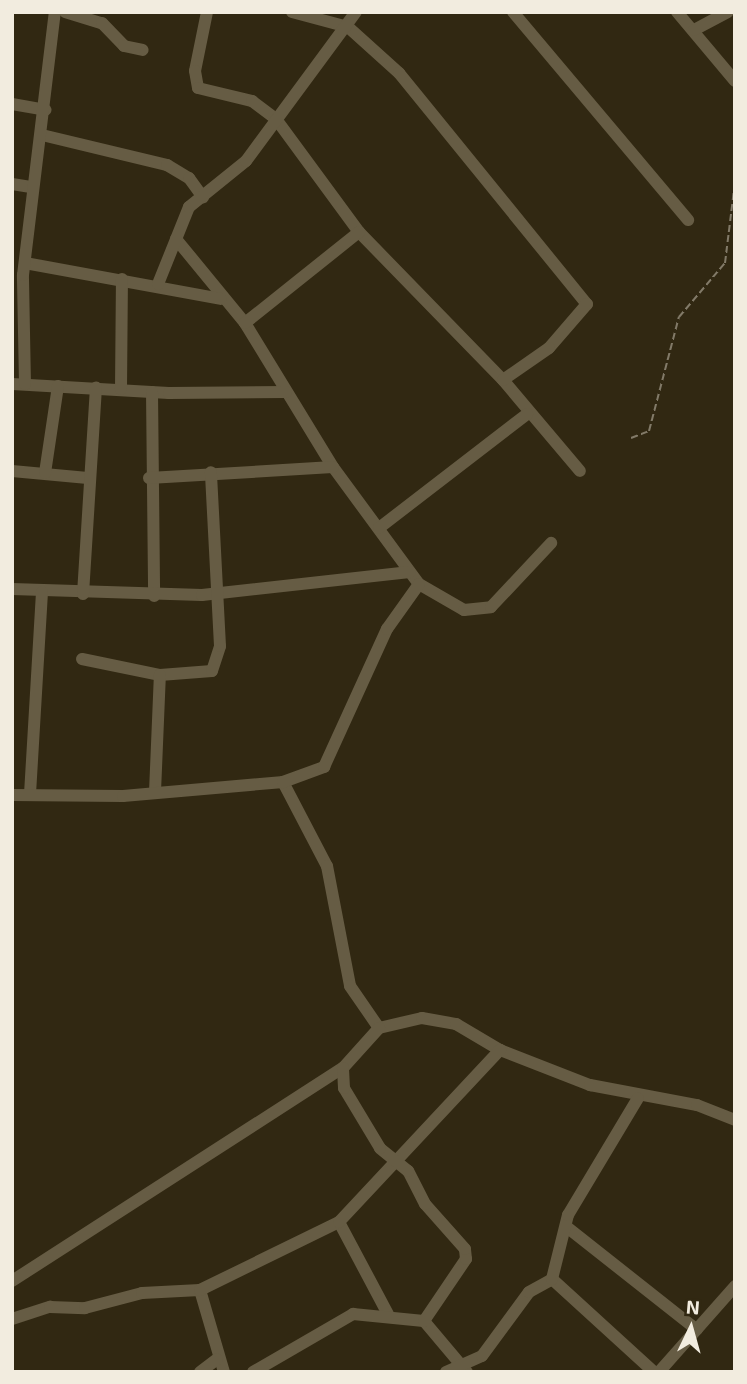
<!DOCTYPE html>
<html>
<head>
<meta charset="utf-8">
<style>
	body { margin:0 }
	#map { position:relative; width:747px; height:1384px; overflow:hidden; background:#312812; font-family:"Exo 2",sans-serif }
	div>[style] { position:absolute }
	.path>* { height:2px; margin-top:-1px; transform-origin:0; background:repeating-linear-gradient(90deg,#827a68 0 7px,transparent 0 10.5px) }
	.minor>* { height:12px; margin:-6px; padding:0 6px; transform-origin:6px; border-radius:6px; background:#665c44 }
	span { translate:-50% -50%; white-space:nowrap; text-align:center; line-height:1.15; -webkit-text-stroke:5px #312812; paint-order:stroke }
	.frame { position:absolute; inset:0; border:14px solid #f2ecdf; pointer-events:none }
	.north { position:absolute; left:656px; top:1293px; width:70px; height:70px; -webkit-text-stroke:5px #312812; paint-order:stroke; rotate:5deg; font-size:19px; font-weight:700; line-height:28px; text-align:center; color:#f2ecdf }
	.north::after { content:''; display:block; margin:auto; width:24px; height:32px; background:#f2ecdf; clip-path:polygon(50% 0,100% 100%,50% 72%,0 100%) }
</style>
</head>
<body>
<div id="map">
	<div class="path">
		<i style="left:631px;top:438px;width:19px;rotate:-21deg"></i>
		<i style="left:649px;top:431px;width:118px;rotate:-75.3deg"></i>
		<i style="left:679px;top:317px;width:71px;rotate:-49.6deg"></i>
		<i style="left:725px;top:263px;width:82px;rotate:-83deg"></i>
	</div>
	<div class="minor">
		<i style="left:65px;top:12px;width:39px;rotate:17deg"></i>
		<i style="left:102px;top:23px;width:32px;rotate:46deg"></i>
		<i style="left:124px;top:46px;width:19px;rotate:12deg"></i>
		<i style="left:207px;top:12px;width:60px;rotate:101.5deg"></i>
		<i style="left:195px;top:71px;width:17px;rotate:80deg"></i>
		<i style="left:198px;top:88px;width:56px;rotate:13.5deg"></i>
		<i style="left:252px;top:101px;width:30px;rotate:37deg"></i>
		<i style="left:276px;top:119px;width:140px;rotate:53.7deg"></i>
		<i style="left:359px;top:232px;width:206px;rotate:45.8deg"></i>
		<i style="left:503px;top:380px;width:119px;rotate:49.8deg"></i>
		<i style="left:292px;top:12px;width:58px;rotate:15deg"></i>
		<i style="left:348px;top:27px;width:69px;rotate:42deg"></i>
		<i style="left:399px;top:73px;width:298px;rotate:50.9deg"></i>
		<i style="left:587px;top:304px;width:58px;rotate:130.8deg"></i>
		<i style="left:549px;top:348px;width:56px;rotate:145.2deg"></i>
		<i style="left:513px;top:12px;width:272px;rotate:49.9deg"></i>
		<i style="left:677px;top:12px;width:90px;rotate:50deg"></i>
		<i style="left:694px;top:30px;width:38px;rotate:-28deg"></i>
		<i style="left:12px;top:104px;width:34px;rotate:10deg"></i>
		<i style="left:42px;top:135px;width:129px;rotate:13.5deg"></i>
		<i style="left:167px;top:165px;width:26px;rotate:31deg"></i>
		<i style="left:189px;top:178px;width:24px;rotate:54deg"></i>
		<i style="left:12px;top:184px;width:19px;rotate:9deg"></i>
		<i style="left:176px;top:239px;width:109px;rotate:50.6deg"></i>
		<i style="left:245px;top:323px;width:169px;rotate:58.6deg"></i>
		<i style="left:333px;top:467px;width:145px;rotate:53.7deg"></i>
		<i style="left:419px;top:584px;width:52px;rotate:30deg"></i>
		<i style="left:464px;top:610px;width:27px;rotate:-6deg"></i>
		<i style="left:491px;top:607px;width:88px;rotate:-46.8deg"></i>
		<i style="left:25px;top:263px;width:199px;rotate:10.4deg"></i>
		<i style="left:158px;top:284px;width:83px;rotate:-68.1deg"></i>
		<i style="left:189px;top:207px;width:73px;rotate:-38.9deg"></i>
		<i style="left:246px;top:161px;width:185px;rotate:-53.6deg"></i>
		<i style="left:245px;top:323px;width:146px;rotate:-38.6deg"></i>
		<i style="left:12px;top:384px;width:157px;rotate:3.3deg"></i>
		<i style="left:169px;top:393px;width:117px;rotate:-0.5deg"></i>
		<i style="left:25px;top:384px;width:109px;rotate:-91.1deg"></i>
		<i style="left:23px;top:275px;width:265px;rotate:-83.1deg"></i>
		<i style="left:121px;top:389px;width:110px;rotate:-89.5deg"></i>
		<i style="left:152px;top:392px;width:204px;rotate:89.4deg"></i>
		<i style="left:12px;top:471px;width:76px;rotate:5.3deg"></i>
		<i style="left:45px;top:473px;width:88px;rotate:-81.5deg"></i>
		<i style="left:149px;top:478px;width:184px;rotate:-3.4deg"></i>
		<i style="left:379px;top:528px;width:187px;rotate:-37.6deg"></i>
		<i style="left:12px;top:589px;width:190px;rotate:1.8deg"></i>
		<i style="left:202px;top:595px;width:209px;rotate:-6.3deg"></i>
		<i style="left:83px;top:594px;width:207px;rotate:-86.4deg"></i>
		<i style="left:82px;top:659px;width:80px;rotate:11.6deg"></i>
		<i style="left:160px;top:675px;width:52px;rotate:-4.4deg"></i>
		<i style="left:212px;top:671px;width:26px;rotate:-72deg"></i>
		<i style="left:220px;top:646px;width:174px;rotate:-93deg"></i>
		<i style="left:283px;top:782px;width:95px;rotate:62.4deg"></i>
		<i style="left:327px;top:866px;width:122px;rotate:79.1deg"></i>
		<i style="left:350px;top:986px;width:51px;rotate:55.4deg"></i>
		<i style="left:379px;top:1028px;width:44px;rotate:-13.1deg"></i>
		<i style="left:422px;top:1018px;width:35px;rotate:10deg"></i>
		<i style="left:456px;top:1024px;width:51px;rotate:30.6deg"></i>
		<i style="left:500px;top:1050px;width:97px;rotate:21.3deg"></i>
		<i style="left:590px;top:1085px;width:109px;rotate:10.6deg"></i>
		<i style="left:697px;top:1105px;width:41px;rotate:21.5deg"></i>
		<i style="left:155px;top:792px;width:117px;rotate:-87.6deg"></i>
		<i style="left:30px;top:794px;width:202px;rotate:-86.6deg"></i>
		<i style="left:12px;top:795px;width:111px;rotate:0.5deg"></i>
		<i style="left:123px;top:796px;width:161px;rotate:-5deg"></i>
		<i style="left:283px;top:782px;width:44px;rotate:-20.1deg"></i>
		<i style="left:324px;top:767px;width:152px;rotate:-65.5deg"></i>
		<i style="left:387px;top:629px;width:55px;rotate:-54.6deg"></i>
		<i style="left:339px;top:1222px;width:104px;rotate:62deg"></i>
		<i style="left:568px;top:1228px;width:164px;rotate:38.3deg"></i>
		<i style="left:552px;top:1279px;width:138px;rotate:42.4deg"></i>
		<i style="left:12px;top:1281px;width:394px;rotate:-32.8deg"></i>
		<i style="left:343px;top:1068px;width:54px;rotate:-48deg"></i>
		<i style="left:200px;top:1290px;width:85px;rotate:73.7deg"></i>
		<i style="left:12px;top:1319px;width:40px;rotate:-18deg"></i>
		<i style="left:50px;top:1307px;width:35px;rotate:2deg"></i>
		<i style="left:85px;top:1308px;width:59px;rotate:-14.7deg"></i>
		<i style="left:142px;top:1293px;width:58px;rotate:-3deg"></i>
		<i style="left:200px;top:1290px;width:155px;rotate:-26.1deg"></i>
		<i style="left:339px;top:1222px;width:236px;rotate:-46.9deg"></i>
		<i style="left:424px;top:1321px;width:67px;rotate:49.9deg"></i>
		<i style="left:200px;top:1372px;width:21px;rotate:-37deg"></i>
		<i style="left:253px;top:1372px;width:116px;rotate:-30.1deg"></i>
		<i style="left:353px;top:1314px;width:71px;rotate:5.6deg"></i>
		<i style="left:424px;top:1321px;width:75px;rotate:-55.9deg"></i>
		<i style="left:466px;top:1259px;width:10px;rotate:-96deg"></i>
		<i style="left:465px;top:1249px;width:60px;rotate:-131.6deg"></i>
		<i style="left:425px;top:1204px;width:37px;rotate:-117deg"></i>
		<i style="left:408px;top:1171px;width:36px;rotate:-141deg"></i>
		<i style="left:380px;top:1148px;width:70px;rotate:-121deg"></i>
		<i style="left:344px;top:1088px;width:20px;rotate:-93deg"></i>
		<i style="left:446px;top:1372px;width:39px;rotate:-24deg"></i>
		<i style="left:482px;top:1356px;width:79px;rotate:-53.7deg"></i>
		<i style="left:529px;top:1292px;width:26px;rotate:-29deg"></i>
		<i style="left:552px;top:1279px;width:66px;rotate:-76deg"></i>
		<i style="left:568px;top:1215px;width:136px;rotate:-59.1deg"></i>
		<i style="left:659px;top:1372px;width:115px;rotate:-48.5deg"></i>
	</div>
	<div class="frame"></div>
	<div class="north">N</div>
</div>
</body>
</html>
